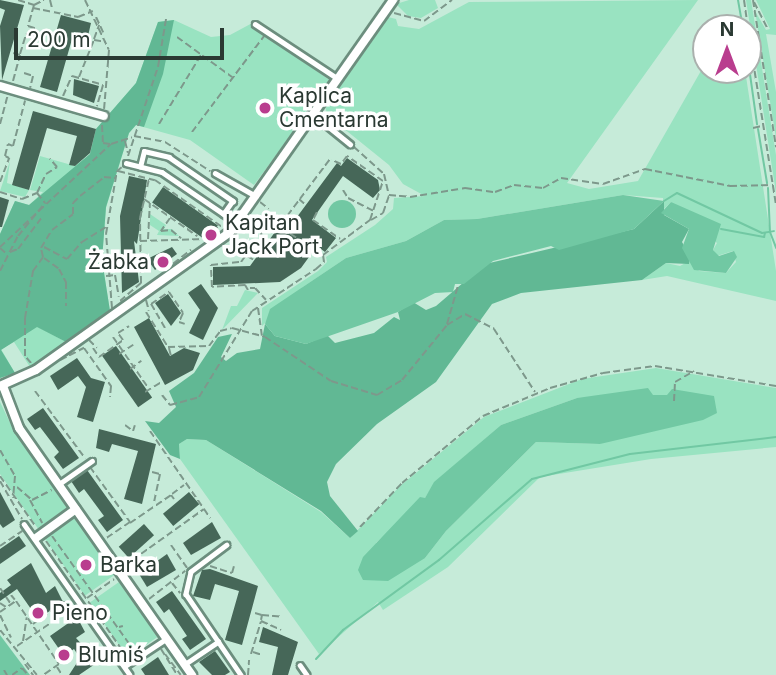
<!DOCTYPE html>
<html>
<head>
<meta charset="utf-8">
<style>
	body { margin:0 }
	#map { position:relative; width:776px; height:675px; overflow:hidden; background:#c6ebd9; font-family:Inter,sans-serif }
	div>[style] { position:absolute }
	.green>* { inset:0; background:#99e3c1; transform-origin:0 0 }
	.forest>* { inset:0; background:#61b894 }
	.water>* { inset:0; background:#71c8a3 }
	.round { border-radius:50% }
	.stream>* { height:2px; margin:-1px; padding:0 1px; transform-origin:1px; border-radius:1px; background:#71c8a3 }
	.building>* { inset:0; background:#466758; transform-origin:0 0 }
	.path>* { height:2px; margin-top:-1px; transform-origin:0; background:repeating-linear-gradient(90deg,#7d988b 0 7px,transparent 0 10.5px) }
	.roads { filter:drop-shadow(2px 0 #6c8e7e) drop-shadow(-2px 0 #6c8e7e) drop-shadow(0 2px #6c8e7e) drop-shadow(0 -2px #6c8e7e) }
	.service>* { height:4.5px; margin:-2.25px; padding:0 2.25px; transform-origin:2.25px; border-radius:2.25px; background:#fff }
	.minor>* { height:8px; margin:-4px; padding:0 4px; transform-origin:4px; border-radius:4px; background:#fff }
	.dots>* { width:19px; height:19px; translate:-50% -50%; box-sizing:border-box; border:4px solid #fff; border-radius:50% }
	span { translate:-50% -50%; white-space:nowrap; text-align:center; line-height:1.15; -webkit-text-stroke:7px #fff; paint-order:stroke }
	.poi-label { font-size:21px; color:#2a3932 }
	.left { translate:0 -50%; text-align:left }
	.right { translate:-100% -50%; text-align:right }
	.north { position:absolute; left:692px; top:14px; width:70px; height:70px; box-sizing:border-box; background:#fff; border:2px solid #aab0ad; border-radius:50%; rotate:0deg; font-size:19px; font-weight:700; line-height:28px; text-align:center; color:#2a3932 }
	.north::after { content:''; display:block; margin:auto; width:24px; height:32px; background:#b93d8e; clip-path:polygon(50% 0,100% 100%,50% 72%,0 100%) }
	.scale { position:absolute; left:14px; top:28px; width:210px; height:32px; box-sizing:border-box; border:4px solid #2a3932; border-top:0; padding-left:9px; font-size:21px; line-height:24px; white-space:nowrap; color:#2a3932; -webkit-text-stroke:5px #fff; paint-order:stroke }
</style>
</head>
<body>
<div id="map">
	<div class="green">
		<i style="clip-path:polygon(409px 0,435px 0,438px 8px,421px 18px,408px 16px,396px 4px)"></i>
		<i style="clip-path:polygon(698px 0,567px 183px,589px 189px,638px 181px,706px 62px,706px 70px,745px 70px,776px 271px,776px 301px,667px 276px,642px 280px,666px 263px,680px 266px,691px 260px,699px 271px,726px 273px,736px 262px,733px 251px,717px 256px,713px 250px,717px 243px,671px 202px,663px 210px,663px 198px,623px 195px,477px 219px,444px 220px,406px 241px,346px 258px,303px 287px,262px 326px,262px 308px,318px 271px,327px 262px,326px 257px,375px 225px,393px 209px,394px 198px,425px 196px,403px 184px,389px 165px,327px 115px,325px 104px,388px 17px,396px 19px,398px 26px,419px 29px,469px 2px)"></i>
		<i style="clip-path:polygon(746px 0,751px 0,776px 155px,776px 193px)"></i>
		<i style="clip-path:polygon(756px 0,776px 0,776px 35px,766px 34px,776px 92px,776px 138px,755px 11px,766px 30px,770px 29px)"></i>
		<i style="clip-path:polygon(174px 20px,211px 37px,230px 35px,256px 21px,271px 30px,267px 36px,331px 81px,254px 185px,190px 140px,136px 125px,129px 133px,106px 208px,102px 260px,110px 311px,97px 289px,38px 327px,66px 342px,30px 367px,14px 342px,1px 349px,15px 373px,0 378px,0 234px,15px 201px,29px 205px,43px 192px,30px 190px,40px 156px,75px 166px,90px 154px,96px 129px,136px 83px,158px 22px)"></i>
		<i style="clip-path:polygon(10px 161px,7px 183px,29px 190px,25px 197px,0 191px)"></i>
		<i style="clip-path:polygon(150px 214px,166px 225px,164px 229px,172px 229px,179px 236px,157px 235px,159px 231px,150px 225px)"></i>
		<i style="clip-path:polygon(245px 290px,258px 293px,222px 330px,231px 306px,237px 306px)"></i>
		<i style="clip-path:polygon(evenodd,656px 368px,776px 388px,776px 447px,651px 459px,540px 477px,448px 567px,383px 610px,378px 602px,319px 654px,180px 459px,179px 444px,187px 439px,206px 440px,321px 512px,350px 538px,400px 486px,484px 417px,582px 379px,656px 368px,667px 395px,600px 444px,536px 442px,446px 531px,425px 558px,376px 543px,425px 498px,435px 482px,501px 425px,577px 398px,667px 395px)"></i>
		<i style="clip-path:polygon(0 402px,15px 433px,68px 509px,39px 530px,0 474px)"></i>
		<i style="left:73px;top:516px;width:72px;height:36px;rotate:55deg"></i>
		<i style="left:119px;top:582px;width:67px;height:36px;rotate:55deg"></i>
	</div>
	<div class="forest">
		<i style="clip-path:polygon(174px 20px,163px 74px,144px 127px,136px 125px,129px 133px,106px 207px,102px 260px,110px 311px,66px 342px,37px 327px,1px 350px,15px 373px,0 378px,0 234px,15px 201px,29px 205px,90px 154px,96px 129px,136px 83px,158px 22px)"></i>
		<i style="clip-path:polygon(664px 201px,664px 215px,689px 229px,682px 242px,690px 256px,689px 264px,666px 263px,642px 280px,521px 293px,492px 304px,436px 382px,377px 424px,336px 464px,327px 482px,330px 496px,358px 531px,350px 538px,321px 511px,206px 440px,187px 439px,179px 444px,180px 459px,170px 455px,145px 421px,159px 423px,176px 407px,169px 391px,194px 373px,218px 337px,232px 334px,221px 357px,226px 361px,237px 353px,260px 349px,265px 324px,275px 336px,306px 344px,327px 335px,335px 343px,374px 333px,394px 317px,400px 320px,398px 312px,413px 302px,426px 310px,436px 306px,485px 264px,634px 229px)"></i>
	</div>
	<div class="water">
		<i style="clip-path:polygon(623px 195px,664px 201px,634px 229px,559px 250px,551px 246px,493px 261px,464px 284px,455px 284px,453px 292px,435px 293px,398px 312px,306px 344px,275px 336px,265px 324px,270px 309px,346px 258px,406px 241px,444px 220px,477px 219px)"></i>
		<i class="round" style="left:328px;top:200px;width:28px;height:28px"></i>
		<i style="clip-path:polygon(671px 202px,721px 224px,713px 250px,719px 256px,734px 251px,737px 257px,726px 273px,694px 270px,682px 248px,689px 229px,661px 213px)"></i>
		<i style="clip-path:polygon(648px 388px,653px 395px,667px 395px,672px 389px,714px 396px,717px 413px,703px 420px,600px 444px,536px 442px,446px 531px,425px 558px,388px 581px,363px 580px,358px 570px,363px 557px,420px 497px,425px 498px,434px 482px,501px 425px,577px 398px)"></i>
		<i style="clip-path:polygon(0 635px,30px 675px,0 675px)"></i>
	</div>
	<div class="stream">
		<i style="left:738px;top:0;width:28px;rotate:80deg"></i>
		<i style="left:748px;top:60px;width:65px;rotate:82deg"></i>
		<i style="left:758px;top:129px;width:55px;rotate:80.5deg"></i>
		<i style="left:768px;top:188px;width:44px;rotate:87.4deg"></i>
		<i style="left:770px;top:232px;width:17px;rotate:69deg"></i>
		<i style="left:664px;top:201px;width:15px;rotate:-32deg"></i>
		<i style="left:677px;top:193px;width:94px;rotate:25.2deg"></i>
		<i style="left:762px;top:233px;width:12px;rotate:-9deg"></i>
		<i style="left:721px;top:229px;width:44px;rotate:10.5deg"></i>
		<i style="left:764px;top:237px;width:4px;rotate:-76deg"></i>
		<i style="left:316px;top:659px;width:40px;rotate:-47deg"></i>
		<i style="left:343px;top:630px;width:119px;rotate:-36.1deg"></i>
		<i style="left:439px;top:560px;width:123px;rotate:-41.1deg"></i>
		<i style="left:532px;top:479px;width:101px;rotate:-14.3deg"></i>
		<i style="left:630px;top:454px;width:147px;rotate:-6.6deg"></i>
	</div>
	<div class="building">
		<i style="clip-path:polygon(0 0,24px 5px,2px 80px,0 26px,5px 10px,0 8px)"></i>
		<i style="clip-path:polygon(61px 15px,91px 23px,88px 36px,74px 32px,57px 92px,40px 87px)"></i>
		<i style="clip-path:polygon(74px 79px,99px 86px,94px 103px,73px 95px)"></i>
		<i style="clip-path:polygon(33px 111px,96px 129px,90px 153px,75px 166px,69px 165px,77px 136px,47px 128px,29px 190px,12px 185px)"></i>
		<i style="clip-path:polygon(347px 158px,378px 180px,380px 190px,373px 198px,343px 176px,312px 220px,336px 238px,325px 252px,317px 246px,301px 268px,280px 282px,213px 285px,213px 267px,250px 266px,278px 228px,282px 231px,290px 219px,294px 221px,337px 163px,341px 166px)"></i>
		<i style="clip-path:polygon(129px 176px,147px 180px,137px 244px,134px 241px,139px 282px,122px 293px,120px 216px)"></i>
		<i style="left:163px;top:187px;width:67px;height:19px;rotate:35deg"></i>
		<i style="clip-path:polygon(0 197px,9px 200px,2px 227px,0 227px)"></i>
		<i style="clip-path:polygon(172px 247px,177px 254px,155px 270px,147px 259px)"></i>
		<i style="clip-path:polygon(201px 284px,218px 308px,203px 340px,189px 333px,200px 310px,188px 293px)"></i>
		<i style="clip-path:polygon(168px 294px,181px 313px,171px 326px,155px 303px)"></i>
		<i style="clip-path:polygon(149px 318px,170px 356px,184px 348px,200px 353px,193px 370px,165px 385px,134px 327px)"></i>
		<i style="left:116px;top:346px;width:63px;height:17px;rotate:55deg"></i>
		<i style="clip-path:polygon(77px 358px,91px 378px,105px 382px,93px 422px,77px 417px,86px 387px,78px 376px,58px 390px,50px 376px)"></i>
		<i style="clip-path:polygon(43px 408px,79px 458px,63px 469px,54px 457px,59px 452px,40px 427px,35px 430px,27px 419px)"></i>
		<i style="clip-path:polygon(99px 429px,156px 444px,142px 504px,124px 499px,138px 451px,112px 444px,109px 452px,96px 448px)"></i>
		<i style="clip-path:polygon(87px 470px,123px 520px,107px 532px,98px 520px,104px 516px,84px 489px,79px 493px,71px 481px)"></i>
		<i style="clip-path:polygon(0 492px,15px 520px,3px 528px,0 524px)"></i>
		<i style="left:189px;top:492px;width:16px;height:34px;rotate:50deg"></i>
		<i style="clip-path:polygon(212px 522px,221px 538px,191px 555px,183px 543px)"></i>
		<i style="left:144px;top:524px;width:15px;height:34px;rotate:48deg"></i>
		<i style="clip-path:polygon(19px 536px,26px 546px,0 564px,0 549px)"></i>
		<i style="clip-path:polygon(167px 554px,176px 570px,147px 587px,139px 574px)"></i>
		<i style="clip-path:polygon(31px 563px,46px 593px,55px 586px,63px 602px,38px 619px,17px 589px,0 601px,0 593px,11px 585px,7px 580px)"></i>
		<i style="clip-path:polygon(210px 569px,258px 586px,242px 645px,225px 640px,239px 591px,215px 584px,210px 600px,193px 596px,202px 570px)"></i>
		<i style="clip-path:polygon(172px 591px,206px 639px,190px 650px,182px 639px,187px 636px,169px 609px,164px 613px,156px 602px)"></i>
		<i style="clip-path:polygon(77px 617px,85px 632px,76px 638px,98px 662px,79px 675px,69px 675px,80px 658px,74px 649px,64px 656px,50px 636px)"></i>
		<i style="clip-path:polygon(263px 627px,298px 642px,288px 675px,272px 675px,278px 647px,259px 642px)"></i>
		<i style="clip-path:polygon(215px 651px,230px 672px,225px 675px,212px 675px,199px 662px)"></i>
		<i style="clip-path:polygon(158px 657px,169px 675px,145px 675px,141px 669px)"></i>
	</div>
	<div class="path">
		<i style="left:18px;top:0;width:17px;rotate:17deg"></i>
		<i style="left:34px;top:5px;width:11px;rotate:-27deg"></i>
		<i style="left:50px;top:0;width:8px;rotate:76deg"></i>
		<i style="left:85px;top:0;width:55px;rotate:64.4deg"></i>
		<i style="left:109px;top:50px;width:59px;rotate:94.8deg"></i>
		<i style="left:744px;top:0;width:28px;rotate:82deg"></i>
		<i style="left:753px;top:0;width:149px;rotate:81.1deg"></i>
		<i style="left:754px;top:2px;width:31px;rotate:63deg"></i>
		<i style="left:34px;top:5px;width:22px;rotate:106deg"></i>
		<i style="left:28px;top:26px;width:9px;rotate:18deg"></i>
		<i style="left:33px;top:8px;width:46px;rotate:11.3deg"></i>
		<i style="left:78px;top:17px;width:16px;rotate:-22deg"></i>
		<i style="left:394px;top:13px;width:31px;rotate:15deg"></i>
		<i style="left:424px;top:21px;width:35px;rotate:-37deg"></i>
		<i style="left:96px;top:17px;width:17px;rotate:65deg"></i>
		<i style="left:748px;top:30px;width:177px;rotate:80.9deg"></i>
		<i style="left:177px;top:37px;width:68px;rotate:36deg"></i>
		<i style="left:94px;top:39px;width:15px;rotate:-70deg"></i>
		<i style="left:20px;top:54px;width:21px;rotate:-73deg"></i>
		<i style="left:26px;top:34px;width:9px;rotate:18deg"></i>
		<i style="left:24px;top:73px;width:9px;rotate:18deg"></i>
		<i style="left:33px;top:76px;width:12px;rotate:104deg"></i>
		<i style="left:79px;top:77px;width:40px;rotate:-68deg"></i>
		<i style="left:94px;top:40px;width:12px;rotate:9deg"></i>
		<i style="left:13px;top:81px;width:27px;rotate:-75deg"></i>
		<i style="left:20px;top:55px;width:7px;rotate:-164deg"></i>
		<i style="left:63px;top:96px;width:22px;rotate:-66deg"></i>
		<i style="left:72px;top:76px;width:32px;rotate:16deg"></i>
		<i style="left:103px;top:85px;width:22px;rotate:106deg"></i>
		<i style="left:0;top:124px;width:31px;rotate:-75deg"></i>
		<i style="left:159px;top:124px;width:81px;rotate:-58.7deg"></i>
		<i style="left:102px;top:125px;width:18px;rotate:87deg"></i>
		<i style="left:103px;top:143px;width:7px;rotate:8deg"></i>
		<i style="left:753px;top:128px;width:9px;rotate:-13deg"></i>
		<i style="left:192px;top:132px;width:120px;rotate:-53.1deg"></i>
		<i style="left:134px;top:136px;width:32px;rotate:11deg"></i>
		<i style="left:165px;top:142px;width:54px;rotate:32.8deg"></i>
		<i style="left:125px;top:141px;width:12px;rotate:76deg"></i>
		<i style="left:354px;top:147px;width:40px;rotate:42deg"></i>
		<i style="left:384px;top:174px;width:22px;rotate:77deg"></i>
		<i style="left:389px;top:195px;width:21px;rotate:5deg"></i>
		<i style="left:410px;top:197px;width:56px;rotate:-9.3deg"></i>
		<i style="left:465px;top:188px;width:30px;rotate:8deg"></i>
		<i style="left:495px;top:192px;width:20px;rotate:-20deg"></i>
		<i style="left:514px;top:185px;width:29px;rotate:6deg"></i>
		<i style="left:543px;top:188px;width:21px;rotate:-29deg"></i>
		<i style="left:561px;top:178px;width:42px;rotate:8.1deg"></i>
		<i style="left:603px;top:184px;width:45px;rotate:-19.7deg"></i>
		<i style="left:645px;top:169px;width:87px;rotate:11.3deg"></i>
		<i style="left:730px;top:186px;width:43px;rotate:-1.3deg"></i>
		<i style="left:128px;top:156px;width:94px;rotate:-71.4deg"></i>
		<i style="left:158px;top:67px;width:49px;rotate:-80.5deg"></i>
		<i style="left:118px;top:171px;width:38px;rotate:14deg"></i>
		<i style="left:155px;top:180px;width:82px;rotate:35deg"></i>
		<i style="left:0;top:182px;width:26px;rotate:-69deg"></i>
		<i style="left:9px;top:158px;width:4px;rotate:-153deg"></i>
		<i style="left:5px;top:156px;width:12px;rotate:-76deg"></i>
		<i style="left:8px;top:144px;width:5px;rotate:22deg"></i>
		<i style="left:13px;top:146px;width:47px;rotate:-75.1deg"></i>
		<i style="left:343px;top:190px;width:9px;rotate:58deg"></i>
		<i style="left:348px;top:198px;width:28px;rotate:27deg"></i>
		<i style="left:0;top:192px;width:23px;rotate:18deg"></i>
		<i style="left:22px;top:199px;width:16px;rotate:-22deg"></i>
		<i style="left:37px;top:193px;width:13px;rotate:51deg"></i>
		<i style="left:37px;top:193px;width:21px;rotate:-65deg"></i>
		<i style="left:46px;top:174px;width:13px;rotate:-32deg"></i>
		<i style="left:57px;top:167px;width:11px;rotate:-131deg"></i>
		<i style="left:144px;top:199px;width:65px;rotate:34.9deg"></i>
		<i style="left:299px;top:199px;width:9px;rotate:41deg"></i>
		<i style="left:260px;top:202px;width:11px;rotate:38deg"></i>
		<i style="left:317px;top:212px;width:9px;rotate:117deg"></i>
		<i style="left:313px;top:220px;width:33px;rotate:35deg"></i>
		<i style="left:264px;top:216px;width:70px;rotate:33.9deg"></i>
		<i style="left:170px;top:218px;width:16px;rotate:125deg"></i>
		<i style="left:161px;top:231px;width:10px;rotate:-6deg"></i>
		<i style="left:171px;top:230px;width:13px;rotate:39deg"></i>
		<i style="left:371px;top:220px;width:14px;rotate:-30deg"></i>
		<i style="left:383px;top:213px;width:18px;rotate:-71deg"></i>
		<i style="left:281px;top:224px;width:81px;rotate:-53deg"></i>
		<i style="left:148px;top:239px;width:36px;rotate:-87deg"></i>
		<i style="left:140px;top:241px;width:65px;rotate:-1.8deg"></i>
		<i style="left:205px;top:239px;width:19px;rotate:-43deg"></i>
		<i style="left:256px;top:243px;width:9px;rotate:36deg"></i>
		<i style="left:0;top:247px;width:151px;rotate:-42.9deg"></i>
		<i style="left:111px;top:144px;width:22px;rotate:-18deg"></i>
		<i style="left:44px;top:247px;width:26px;rotate:28deg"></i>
		<i style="left:67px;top:259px;width:23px;rotate:-49deg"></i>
		<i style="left:82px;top:242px;width:28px;rotate:-32deg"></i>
		<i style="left:0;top:248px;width:9px;rotate:41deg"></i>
		<i style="left:10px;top:252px;width:9px;rotate:-21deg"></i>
		<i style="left:18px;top:249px;width:39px;rotate:-53deg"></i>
		<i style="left:247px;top:256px;width:8px;rotate:30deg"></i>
		<i style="left:44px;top:258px;width:19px;rotate:36deg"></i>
		<i style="left:59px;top:269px;width:15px;rotate:62deg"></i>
		<i style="left:66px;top:282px;width:24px;rotate:90deg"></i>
		<i style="left:165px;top:270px;width:33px;rotate:-38deg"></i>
		<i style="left:0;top:271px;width:39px;rotate:-63deg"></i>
		<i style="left:18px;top:236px;width:43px;rotate:-50.7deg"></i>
		<i style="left:106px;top:276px;width:9px;rotate:-6deg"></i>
		<i style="left:115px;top:275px;width:22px;rotate:80deg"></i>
		<i style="left:250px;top:288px;width:5px"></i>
		<i style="left:255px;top:288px;width:16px;rotate:47deg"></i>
		<i style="left:248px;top:290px;width:6px;rotate:-121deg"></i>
		<i style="left:245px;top:285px;width:33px;rotate:177deg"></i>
		<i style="left:212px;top:287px;width:22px;rotate:-93deg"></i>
		<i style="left:211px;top:265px;width:30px;rotate:-6deg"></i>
		<i style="left:241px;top:262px;width:36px;rotate:-54deg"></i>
		<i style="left:262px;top:233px;width:9px;rotate:-144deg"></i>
		<i style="left:146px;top:300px;width:11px;rotate:75deg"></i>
		<i style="left:120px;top:301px;width:28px;rotate:-41deg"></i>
		<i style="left:141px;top:283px;width:65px;rotate:-90.9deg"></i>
		<i style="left:140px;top:218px;width:40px;rotate:-77deg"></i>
		<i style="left:112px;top:308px;width:74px;rotate:-94.6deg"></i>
		<i style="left:106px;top:234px;width:64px;rotate:-80.1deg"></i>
		<i style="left:117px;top:171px;width:6px;rotate:-39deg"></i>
		<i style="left:258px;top:308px;width:28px;rotate:82deg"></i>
		<i style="left:146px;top:312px;width:41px;rotate:57.8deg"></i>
		<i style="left:168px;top:347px;width:41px;rotate:-1.4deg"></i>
		<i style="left:209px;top:346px;width:20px;rotate:-53deg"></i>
		<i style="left:447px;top:324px;width:40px;rotate:-74deg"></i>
		<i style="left:165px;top:328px;width:28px;rotate:-120deg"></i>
		<i style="left:151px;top:304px;width:22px;rotate:-34deg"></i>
		<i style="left:169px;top:292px;width:25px;rotate:56deg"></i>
		<i style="left:183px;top:313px;width:10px;rotate:114deg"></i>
		<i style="left:179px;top:322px;width:6px;rotate:18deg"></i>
		<i style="left:220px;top:331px;width:12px;rotate:-14deg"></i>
		<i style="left:232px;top:328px;width:34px;rotate:15deg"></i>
		<i style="left:265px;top:337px;width:79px;rotate:33.7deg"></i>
		<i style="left:331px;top:381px;width:48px;rotate:16.9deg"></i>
		<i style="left:377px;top:395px;width:29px;rotate:-31deg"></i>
		<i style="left:402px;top:380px;width:71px;rotate:-50.7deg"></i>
		<i style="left:447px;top:325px;width:21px;rotate:-31deg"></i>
		<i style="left:465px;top:314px;width:33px;rotate:27deg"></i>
		<i style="left:494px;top:329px;width:75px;rotate:56.9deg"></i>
		<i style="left:113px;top:337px;width:63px;rotate:55.3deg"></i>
		<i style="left:89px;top:340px;width:11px;rotate:45deg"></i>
		<i style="left:93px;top:348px;width:11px;rotate:56deg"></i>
		<i style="left:99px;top:357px;width:29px;rotate:-35deg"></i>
		<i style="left:123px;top:340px;width:9px;rotate:-126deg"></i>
		<i style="left:118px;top:333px;width:13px;rotate:-32deg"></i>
		<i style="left:169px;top:348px;width:8px;rotate:76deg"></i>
		<i style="left:119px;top:354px;width:17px;rotate:-33deg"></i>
		<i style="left:60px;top:360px;width:27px;rotate:-27deg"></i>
		<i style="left:84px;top:348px;width:47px;rotate:54.6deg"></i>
		<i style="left:111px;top:386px;width:11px;rotate:95deg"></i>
		<i style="left:31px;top:363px;width:9px;rotate:-131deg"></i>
		<i style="left:25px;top:356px;width:38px;rotate:-90deg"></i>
		<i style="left:25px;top:318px;width:48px;rotate:-80.3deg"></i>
		<i style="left:33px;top:271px;width:17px;rotate:-54deg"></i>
		<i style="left:43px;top:257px;width:9px;rotate:-103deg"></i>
		<i style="left:41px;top:248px;width:21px;rotate:-59deg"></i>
		<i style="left:52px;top:230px;width:26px;rotate:-37deg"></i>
		<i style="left:73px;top:214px;width:11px;rotate:-90deg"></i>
		<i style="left:73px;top:203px;width:10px;rotate:-45deg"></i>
		<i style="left:80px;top:196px;width:31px;rotate:-38deg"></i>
		<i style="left:104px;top:177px;width:11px;rotate:5deg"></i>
		<i style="left:130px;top:369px;width:14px;rotate:-36deg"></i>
		<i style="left:35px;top:391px;width:84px;rotate:53.3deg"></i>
		<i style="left:145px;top:392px;width:21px;rotate:-31deg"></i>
		<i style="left:162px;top:395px;width:13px;rotate:51deg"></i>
		<i style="left:170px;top:405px;width:30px;rotate:-15deg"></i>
		<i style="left:199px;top:397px;width:101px;rotate:-58.4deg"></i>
		<i style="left:252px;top:311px;width:77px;rotate:-33.3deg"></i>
		<i style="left:316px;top:269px;width:11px;rotate:-41deg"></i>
		<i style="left:324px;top:262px;width:7px;rotate:-98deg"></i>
		<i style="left:323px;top:255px;width:59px;rotate:-36.7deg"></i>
		<i style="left:370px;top:220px;width:41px;rotate:-71.6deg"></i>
		<i style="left:383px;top:181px;width:44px;rotate:-145.2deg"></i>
		<i style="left:347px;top:156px;width:10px;rotate:127deg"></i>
		<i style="left:341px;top:164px;width:10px;rotate:-156deg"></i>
		<i style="left:674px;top:401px;width:19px;rotate:-87deg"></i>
		<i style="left:675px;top:382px;width:22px;rotate:-30deg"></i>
		<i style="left:125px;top:425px;width:10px;rotate:37deg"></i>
		<i style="left:133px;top:431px;width:6px;rotate:-72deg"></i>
		<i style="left:150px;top:431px;width:95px;rotate:55.3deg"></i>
		<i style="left:0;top:450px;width:30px;rotate:60deg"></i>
		<i style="left:15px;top:476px;width:22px;rotate:95deg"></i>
		<i style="left:90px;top:467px;width:68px;rotate:54deg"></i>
		<i style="left:130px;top:522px;width:29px;rotate:146deg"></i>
		<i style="left:152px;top:472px;width:8px;rotate:14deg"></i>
		<i style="left:160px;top:474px;width:30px;rotate:102deg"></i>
		<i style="left:0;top:476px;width:62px;rotate:54.8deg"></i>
		<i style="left:0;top:481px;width:44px;rotate:59.9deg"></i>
		<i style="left:17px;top:487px;width:20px;rotate:41deg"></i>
		<i style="left:32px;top:500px;width:22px;rotate:-27deg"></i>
		<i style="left:172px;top:494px;width:15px;rotate:-37deg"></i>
		<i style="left:30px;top:500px;width:26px;rotate:62deg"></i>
		<i style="left:130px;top:523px;width:50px;rotate:-34.3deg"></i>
		<i style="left:171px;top:495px;width:5px;rotate:53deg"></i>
		<i style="left:360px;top:527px;width:61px;rotate:-46.3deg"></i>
		<i style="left:402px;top:483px;width:105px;rotate:-39.6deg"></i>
		<i style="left:483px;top:416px;width:73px;rotate:-22.7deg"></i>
		<i style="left:550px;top:388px;width:55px;rotate:-15.8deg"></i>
		<i style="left:603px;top:373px;width:52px;rotate:-7.7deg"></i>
		<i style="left:655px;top:366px;width:123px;rotate:9.4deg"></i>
		<i style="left:52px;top:536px;width:143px;rotate:54.4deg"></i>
		<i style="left:46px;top:541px;width:141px;rotate:55.1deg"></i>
		<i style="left:171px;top:545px;width:28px;rotate:55deg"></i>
		<i style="left:0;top:546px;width:27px;rotate:-34deg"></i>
		<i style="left:124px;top:566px;width:98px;rotate:-35.5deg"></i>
		<i style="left:204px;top:509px;width:11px;rotate:56deg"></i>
		<i style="left:210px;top:566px;width:23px;rotate:18deg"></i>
		<i style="left:232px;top:573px;width:7px;rotate:-74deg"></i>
		<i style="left:172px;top:583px;width:13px;rotate:51deg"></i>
		<i style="left:0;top:588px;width:18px;rotate:56deg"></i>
		<i style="left:11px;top:595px;width:6px;rotate:51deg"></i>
		<i style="left:87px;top:598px;width:33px;rotate:-35deg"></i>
		<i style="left:149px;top:599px;width:46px;rotate:-37.9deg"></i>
		<i style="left:0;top:603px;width:7px;rotate:34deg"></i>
		<i style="left:0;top:612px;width:19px;rotate:-35deg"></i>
		<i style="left:16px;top:601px;width:76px;rotate:55.7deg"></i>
		<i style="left:59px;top:664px;width:19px;rotate:145deg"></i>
		<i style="left:255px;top:613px;width:7px;rotate:16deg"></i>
		<i style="left:262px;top:615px;width:5px;rotate:101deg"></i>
		<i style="left:0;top:615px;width:25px;rotate:64deg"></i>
		<i style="left:262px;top:615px;width:21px;rotate:5deg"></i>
		<i style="left:33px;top:624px;width:39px;rotate:-37deg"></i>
		<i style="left:64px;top:601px;width:9px;rotate:54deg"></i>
		<i style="left:119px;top:627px;width:4px;rotate:-14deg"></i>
		<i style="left:0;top:630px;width:58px;rotate:50.6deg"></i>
		<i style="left:23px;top:641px;width:24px;rotate:-81deg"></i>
		<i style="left:17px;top:646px;width:69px;rotate:-34.4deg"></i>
		<i style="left:161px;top:649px;width:31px;rotate:58deg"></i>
		<i style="left:253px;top:652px;width:9px;rotate:18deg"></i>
		<i style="left:165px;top:654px;width:26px;rotate:53deg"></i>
		<i style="left:251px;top:654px;width:34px;rotate:-73deg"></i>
		<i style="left:261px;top:621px;width:22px;rotate:24deg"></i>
		<i style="left:25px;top:664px;width:14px;rotate:54deg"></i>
		<i style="left:57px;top:667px;width:9px;rotate:58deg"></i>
		<i style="left:4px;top:670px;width:6px;rotate:59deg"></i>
		<i style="left:12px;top:675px;width:12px;rotate:-35deg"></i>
		<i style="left:22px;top:668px;width:9px;rotate:49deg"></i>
		<i style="left:248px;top:675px;width:15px;rotate:-86deg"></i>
	</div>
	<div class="roads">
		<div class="service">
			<i style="left:255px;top:24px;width:98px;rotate:33.4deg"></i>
			<i style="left:313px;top:114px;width:48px;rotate:39deg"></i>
			<i style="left:126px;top:163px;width:37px;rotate:14deg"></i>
			<i style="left:162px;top:172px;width:91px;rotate:34.2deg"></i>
			<i style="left:140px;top:167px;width:16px;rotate:-76deg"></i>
			<i style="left:144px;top:151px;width:26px;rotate:13deg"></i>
			<i style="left:169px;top:157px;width:78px;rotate:34.5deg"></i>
			<i style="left:233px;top:201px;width:16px;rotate:125deg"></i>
			<i style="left:215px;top:173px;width:47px;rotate:29.3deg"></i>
			<i style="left:59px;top:484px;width:40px;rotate:-34.9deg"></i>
			<i style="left:24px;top:524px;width:184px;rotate:54.9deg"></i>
			<i style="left:227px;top:545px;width:45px;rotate:143.1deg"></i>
			<i style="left:191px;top:572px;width:23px;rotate:103deg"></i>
			<i style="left:186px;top:594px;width:98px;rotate:55.8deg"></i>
			<i style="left:185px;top:664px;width:40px;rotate:-34deg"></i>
			<i style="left:300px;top:665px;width:12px;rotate:55deg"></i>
			<i style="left:125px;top:666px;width:49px;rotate:-33.4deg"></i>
		</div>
		<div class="minor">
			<i style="left:0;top:86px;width:108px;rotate:16.1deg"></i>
			<i style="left:0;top:386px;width:39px;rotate:-24deg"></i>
			<i style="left:36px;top:370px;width:238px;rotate:-35.4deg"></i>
			<i style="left:230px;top:232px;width:284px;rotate:-54.9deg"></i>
			<i style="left:3px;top:386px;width:45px;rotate:69.1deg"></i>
			<i style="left:19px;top:428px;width:302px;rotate:55deg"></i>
			<i style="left:36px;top:538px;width:49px;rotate:-35.9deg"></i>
		</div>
	</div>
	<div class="dots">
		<i style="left:265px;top:108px;background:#b93d8e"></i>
		<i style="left:211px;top:235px;background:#b93d8e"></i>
		<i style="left:163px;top:262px;background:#b93d8e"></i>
		<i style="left:86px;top:565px;background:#b93d8e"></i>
		<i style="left:38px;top:613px;background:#b93d8e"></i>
		<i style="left:64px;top:655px;background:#b93d8e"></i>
	</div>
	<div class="poi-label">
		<span class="left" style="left:279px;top:108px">Kaplica<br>Cmentarna</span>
		<span class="left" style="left:225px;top:235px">Kapitan<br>Jack Port</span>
		<span class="right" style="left:149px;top:262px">Żabka</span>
		<span class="left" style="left:100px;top:565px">Barka</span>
		<span class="left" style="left:52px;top:613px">Pieno</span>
		<span class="left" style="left:78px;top:655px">Blumiś</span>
	</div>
	<div class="north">N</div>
	<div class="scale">200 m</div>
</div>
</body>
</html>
